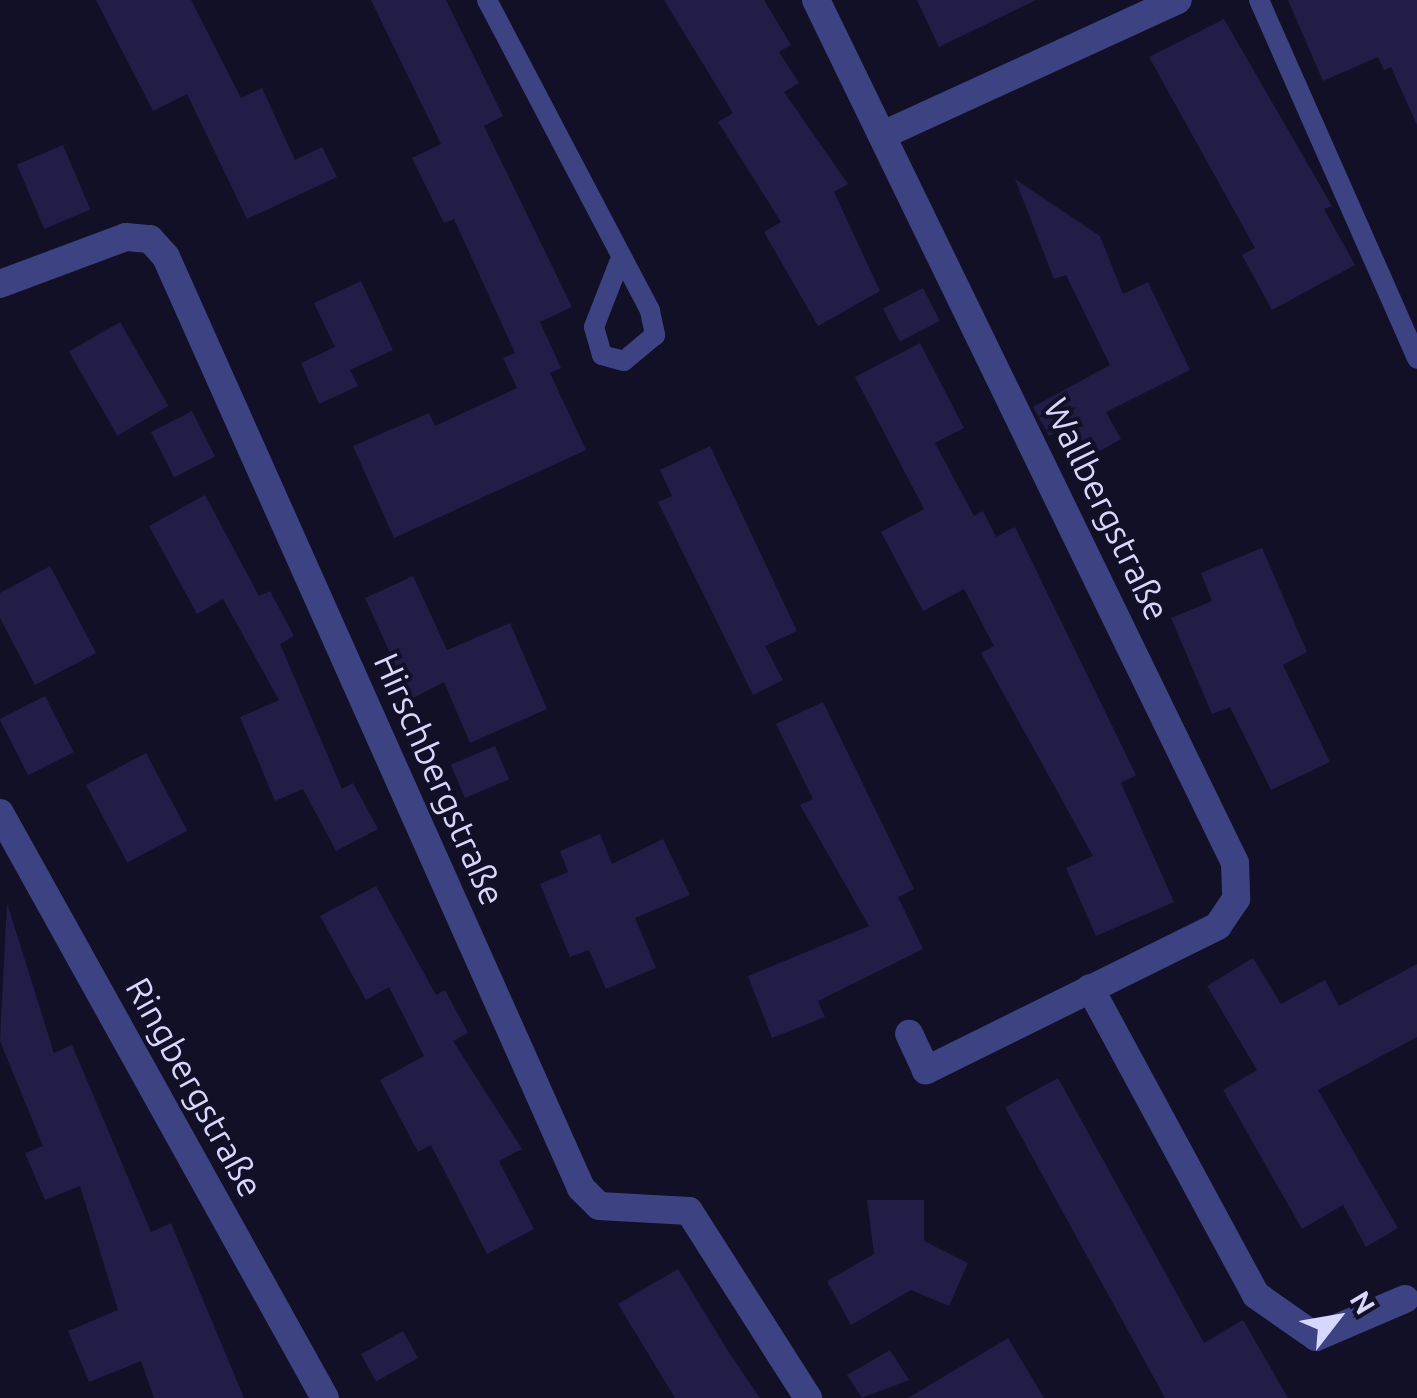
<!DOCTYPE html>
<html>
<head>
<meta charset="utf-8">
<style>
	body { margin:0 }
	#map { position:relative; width:1417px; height:1398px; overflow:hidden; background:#121026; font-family:Ubuntu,sans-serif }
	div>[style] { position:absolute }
	.building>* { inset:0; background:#211d46; transform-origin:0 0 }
	.service>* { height:20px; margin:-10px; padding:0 10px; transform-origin:10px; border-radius:10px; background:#3d4283 }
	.minor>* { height:28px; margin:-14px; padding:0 14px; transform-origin:14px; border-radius:14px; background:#3d4283 }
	span { translate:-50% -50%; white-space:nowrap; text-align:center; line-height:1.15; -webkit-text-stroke:8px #121026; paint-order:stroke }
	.street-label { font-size:35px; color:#d7d7fd }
	.north { position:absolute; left:1287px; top:1268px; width:100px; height:100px; -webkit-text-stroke:8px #121026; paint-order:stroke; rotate:59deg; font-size:28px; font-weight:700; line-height:40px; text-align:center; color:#d7d7fd }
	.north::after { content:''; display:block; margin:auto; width:35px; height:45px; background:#d7d7fd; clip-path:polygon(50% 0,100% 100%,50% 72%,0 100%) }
</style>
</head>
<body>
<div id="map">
	<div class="building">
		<i style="clip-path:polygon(96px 0,191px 0,241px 98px,262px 88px,295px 160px,322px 147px,337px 177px,247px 219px,187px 94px,153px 111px)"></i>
		<i style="clip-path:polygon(371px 0,446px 0,503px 116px,484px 126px,572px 307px,540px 322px,561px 368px,550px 373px,586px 450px,394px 538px,353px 446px,429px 413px,435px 426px,517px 388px,503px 358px,515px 353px,454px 219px,444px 223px,412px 158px,441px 144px)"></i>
		<i style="clip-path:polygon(664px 0,764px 0,791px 45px,779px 52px,799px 83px,784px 92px,848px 184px,834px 192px,880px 291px,818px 326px,764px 232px,781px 222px,718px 122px,733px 113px)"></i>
		<i style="clip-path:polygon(917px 0,1036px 0,939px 47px)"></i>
		<i style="clip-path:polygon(1288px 0,1417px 0,1417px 125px,1391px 67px,1384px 70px,1378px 57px,1323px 81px)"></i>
		<i style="clip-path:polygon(1224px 19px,1332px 206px,1324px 209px,1355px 265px,1272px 310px,1242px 255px,1255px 248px,1149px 57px)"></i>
		<i style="left:63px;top:145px;width:70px;height:50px;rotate:67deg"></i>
		<i style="clip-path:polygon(1015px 179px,1100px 236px,1123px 294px,1148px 282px,1190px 370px,1106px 412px,1121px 439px,1091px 456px,1072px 424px,1049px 436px,1033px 407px,1110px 365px,1066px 275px,1054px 279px)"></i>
		<i style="clip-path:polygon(361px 281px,393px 350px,350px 370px,358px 386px,319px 404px,301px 363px,335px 347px,314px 303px)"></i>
		<i style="left:923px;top:288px;width:37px;height:45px;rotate:63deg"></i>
		<i style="left:120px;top:322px;width:97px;height:59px;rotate:60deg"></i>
		<i style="clip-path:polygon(920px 343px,964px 428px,935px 443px,974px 516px,983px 511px,996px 537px,1015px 527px,1136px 775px,1121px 783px,1174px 902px,1096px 936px,1066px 868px,1093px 856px,981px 653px,994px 646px,964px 589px,923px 611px,881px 532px,924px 509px,855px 377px)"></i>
		<i style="left:192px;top:411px;width:51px;height:46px;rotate:63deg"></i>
		<i style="clip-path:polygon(710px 446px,797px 631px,765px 646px,783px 680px,753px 695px,658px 502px,672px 496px,660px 470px)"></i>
		<i style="clip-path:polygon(205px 495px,259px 596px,270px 591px,294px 636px,280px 644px,342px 789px,353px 783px,378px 829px,336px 851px,303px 789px,275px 801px,240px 717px,279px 700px,223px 599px,197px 614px,149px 526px)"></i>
		<i style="clip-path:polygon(1262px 548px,1307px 652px,1283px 665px,1330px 762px,1271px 790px,1230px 707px,1212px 714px,1171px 618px,1212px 601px,1201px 573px)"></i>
		<i style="clip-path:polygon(50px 566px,96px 653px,35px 685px,0 618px,0 593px)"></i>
		<i style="clip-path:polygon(413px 576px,447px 650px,510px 623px,547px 709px,470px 743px,444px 682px,411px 699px,365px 598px)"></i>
		<i style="left:45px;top:696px;width:63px;height:51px;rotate:63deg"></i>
		<i style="clip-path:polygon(823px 702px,914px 889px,898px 897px,923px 949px,818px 1001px,825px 1017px,772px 1038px,748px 976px,869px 926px,800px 805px,813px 799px,776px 724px)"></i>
		<i style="left:495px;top:746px;width:36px;height:48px;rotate:67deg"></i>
		<i style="left:146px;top:753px;width:88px;height:68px;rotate:62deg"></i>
		<i style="clip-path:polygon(600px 834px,612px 864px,663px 839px,690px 895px,635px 918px,656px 968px,606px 989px,589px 950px,570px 957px,540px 884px,568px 872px,560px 851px)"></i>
		<i style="clip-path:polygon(376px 886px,436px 995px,445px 990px,468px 1033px,453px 1041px,522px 1149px,499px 1161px,534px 1229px,487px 1254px,431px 1145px,418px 1152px,380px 1080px,424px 1056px,389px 987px,366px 1000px,320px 916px)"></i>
		<i style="clip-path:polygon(7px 903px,54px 1053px,72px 1045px,151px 1232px,171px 1223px,244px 1398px,154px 1398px,141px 1361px,89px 1382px,68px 1331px,118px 1310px,80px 1186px,45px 1200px,25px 1153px,43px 1146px,0 1041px)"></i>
		<i style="clip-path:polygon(1253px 958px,1281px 1004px,1325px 980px,1339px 1006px,1417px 964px,1417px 1037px,1318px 1090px,1398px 1228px,1366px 1247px,1343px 1205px,1302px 1229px,1223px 1090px,1257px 1070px,1207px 986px)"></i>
		<i style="clip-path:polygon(1058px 1078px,1204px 1343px,1243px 1320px,1288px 1398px,1165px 1398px,1005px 1107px)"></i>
		<i style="clip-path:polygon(867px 1200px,924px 1200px,924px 1241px,968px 1263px,949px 1306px,911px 1290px,851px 1325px,827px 1281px,874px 1254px)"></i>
		<i style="clip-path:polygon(678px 1269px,728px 1351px,760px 1398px,675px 1398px,618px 1304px)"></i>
		<i style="left:403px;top:1331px;width:31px;height:48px;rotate:61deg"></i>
		<i style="clip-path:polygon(1008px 1338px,1044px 1398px,908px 1398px)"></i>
		<i style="clip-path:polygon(890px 1350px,909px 1380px,862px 1398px,847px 1375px)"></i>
	</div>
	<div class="service">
		<i style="left:487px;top:0;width:351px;rotate:62.3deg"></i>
		<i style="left:650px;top:311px;width:25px;rotate:78deg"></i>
		<i style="left:655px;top:335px;width:40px;rotate:140deg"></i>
		<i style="left:624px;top:361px;width:23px;rotate:-165deg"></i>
		<i style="left:602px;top:355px;width:29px;rotate:-106deg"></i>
		<i style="left:594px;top:327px;width:69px;rotate:-68.7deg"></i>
		<i style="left:1259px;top:0;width:392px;rotate:66.2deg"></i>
	</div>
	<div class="minor">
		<i style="left:816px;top:0;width:959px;rotate:64.1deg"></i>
		<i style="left:1235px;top:863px;width:36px;rotate:88deg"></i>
		<i style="left:1236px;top:899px;width:32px;rotate:124deg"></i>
		<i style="left:1218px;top:926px;width:326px;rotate:153.7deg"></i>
		<i style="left:926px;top:1070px;width:40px;rotate:-115deg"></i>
		<i style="left:885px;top:134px;width:322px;rotate:-24.6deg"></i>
		<i style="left:0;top:284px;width:134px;rotate:-20.5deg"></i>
		<i style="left:126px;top:237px;width:24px;rotate:5deg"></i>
		<i style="left:150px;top:239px;width:24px;rotate:48deg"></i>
		<i style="left:166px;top:257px;width:1019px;rotate:65.97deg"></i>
		<i style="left:581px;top:1188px;width:25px;rotate:45deg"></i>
		<i style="left:599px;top:1206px;width:90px;rotate:3.2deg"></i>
		<i style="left:689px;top:1211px;width:222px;rotate:57.5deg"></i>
		<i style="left:0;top:813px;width:669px;rotate:60.95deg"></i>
		<i style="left:1090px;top:988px;width:349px;rotate:61.6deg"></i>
		<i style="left:1256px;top:1295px;width:73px;rotate:35deg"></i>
		<i style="left:1316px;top:1337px;width:97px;rotate:-23.1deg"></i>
	</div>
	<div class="street-label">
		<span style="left:1107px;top:509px;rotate:64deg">Wallbergstraße</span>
		<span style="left:440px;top:779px;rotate:66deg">Hirschbergstraße</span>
		<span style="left:195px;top:1087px;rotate:61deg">Ringbergstraße</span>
	</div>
	<div class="north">N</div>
</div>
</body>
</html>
